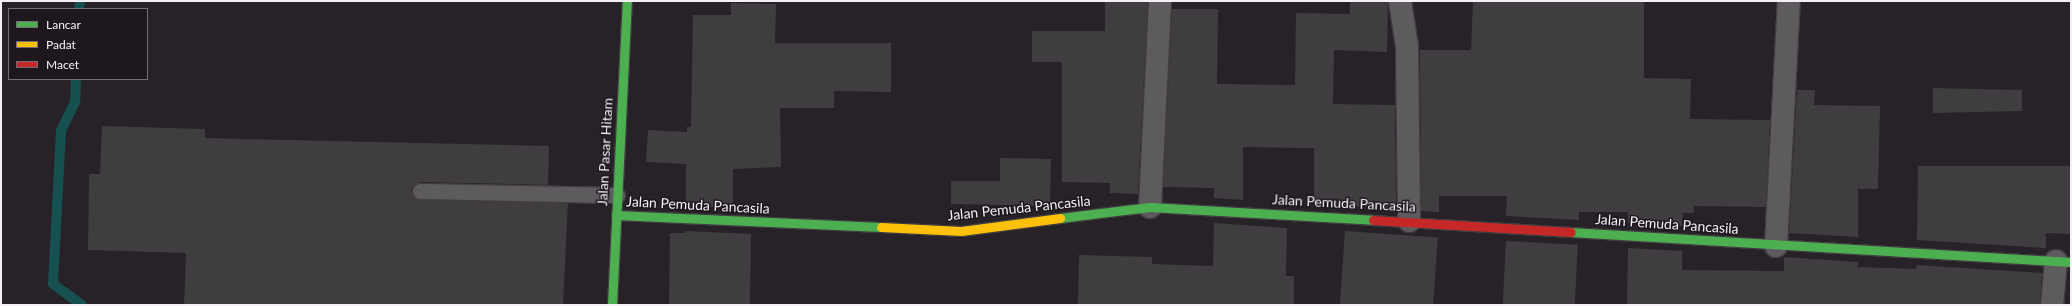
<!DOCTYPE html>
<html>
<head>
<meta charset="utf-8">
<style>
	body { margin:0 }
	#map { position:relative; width:2072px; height:306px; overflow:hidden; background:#262227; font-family:Lato,sans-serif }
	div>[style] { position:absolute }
	.stream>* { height:10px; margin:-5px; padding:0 5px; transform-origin:5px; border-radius:5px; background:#175051 }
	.building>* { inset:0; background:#403d40; transform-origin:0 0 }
	.roads { filter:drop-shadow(1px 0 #413d41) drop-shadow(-1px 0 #413d41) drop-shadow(0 1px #413d41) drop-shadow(0 -1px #413d41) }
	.lane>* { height:15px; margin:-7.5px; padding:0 7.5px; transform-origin:7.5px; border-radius:7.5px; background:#5d5b5e }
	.street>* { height:22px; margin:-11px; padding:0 11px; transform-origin:11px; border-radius:11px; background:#5d5b5e }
	.fast>* { height:9px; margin:-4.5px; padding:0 4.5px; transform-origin:4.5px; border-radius:4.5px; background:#4caf50 }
	.slow>* { height:9px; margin:-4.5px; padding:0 4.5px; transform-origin:4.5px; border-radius:4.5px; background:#ffc107 }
	.jam>* { height:9px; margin:-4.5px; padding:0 4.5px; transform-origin:4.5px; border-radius:4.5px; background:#c62828 }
	span { translate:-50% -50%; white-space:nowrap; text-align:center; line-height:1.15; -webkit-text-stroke:3px #1e181e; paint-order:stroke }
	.street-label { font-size:14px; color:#f5f0f5 }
	.frame { position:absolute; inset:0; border:2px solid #f5f0f5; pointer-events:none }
	.legend { position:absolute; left:8px; top:8px; width:140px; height:72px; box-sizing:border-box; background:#1e181e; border:1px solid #746e74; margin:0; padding:5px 7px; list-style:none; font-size:12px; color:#f5f0f5 }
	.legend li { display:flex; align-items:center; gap:8px; height:20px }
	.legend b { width:20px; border:1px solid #746e74 }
</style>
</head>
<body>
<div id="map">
	<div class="stream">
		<i style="left:79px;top:9px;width:8px;rotate:-83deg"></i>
		<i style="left:76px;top:79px;width:23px;rotate:92deg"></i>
		<i style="left:75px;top:102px;width:32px;rotate:116deg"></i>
		<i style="left:61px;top:131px;width:153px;rotate:93deg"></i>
		<i style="left:53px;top:284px;width:36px;rotate:36deg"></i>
	</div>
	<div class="building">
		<i style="clip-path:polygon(1105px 1px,1148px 1px,1138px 194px,1110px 193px,1110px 183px,1062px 182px,1062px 62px,1032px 62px,1032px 31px,1105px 31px)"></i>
		<i style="clip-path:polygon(1350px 1px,1388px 1px,1387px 52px,1334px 50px,1333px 104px,1395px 105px,1396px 209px,1314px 204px,1314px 148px,1243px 147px,1243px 200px,1214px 198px,1214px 188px,1163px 187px,1172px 9px,1218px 9px,1217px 84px,1295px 85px,1296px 13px,1350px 14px)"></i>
		<i style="clip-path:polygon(1473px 1px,1644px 1px,1644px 78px,1691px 79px,1690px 119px,1770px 120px,1766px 207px,1694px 206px,1694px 213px,1683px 213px,1682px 226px,1628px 223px,1628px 212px,1579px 212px,1579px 220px,1506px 216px,1507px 196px,1439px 196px,1439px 212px,1421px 211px,1420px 50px,1471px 50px)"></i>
		<i style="clip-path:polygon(731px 3px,776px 4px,775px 43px,891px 43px,891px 92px,834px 91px,834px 108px,780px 108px,781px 167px,733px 169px,733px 208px,686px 206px,686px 164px,646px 162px,648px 130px,687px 132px,687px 127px,691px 127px,693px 15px,731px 15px)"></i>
		<i style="clip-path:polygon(1933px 88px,2022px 90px,2022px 111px,1933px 113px)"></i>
		<i style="clip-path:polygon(1797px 90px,1815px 90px,1814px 105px,1880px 106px,1878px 189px,1858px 189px,1858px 237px,1789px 233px)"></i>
		<i style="clip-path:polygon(102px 126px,205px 129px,205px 138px,549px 146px,548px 185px,420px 182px,413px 186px,411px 191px,420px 200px,568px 203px,563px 305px,184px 305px,186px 253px,88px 250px,89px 174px,100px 174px)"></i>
		<i style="clip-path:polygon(1000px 158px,1051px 159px,1050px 206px,951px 204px,951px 181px,1000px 181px)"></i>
		<i style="clip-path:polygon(1918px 166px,2071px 166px,2071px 234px,2046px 233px,2046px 248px,1917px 240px)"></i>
		<i style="clip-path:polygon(1214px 223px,1287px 228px,1286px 276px,1294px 276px,1294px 305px,1078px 305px,1079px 255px,1152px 257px,1152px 264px,1213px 266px)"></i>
		<i style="clip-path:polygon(685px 231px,751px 234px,750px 305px,669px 305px,670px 233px,685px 233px)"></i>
		<i style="left:1345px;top:231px;width:93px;height:74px;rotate:4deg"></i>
		<i style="left:1506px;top:241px;width:72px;height:64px;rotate:3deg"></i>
		<i style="clip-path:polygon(1628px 248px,1682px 251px,1682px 270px,1784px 271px,1784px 257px,1858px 262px,1858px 267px,1916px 269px,1917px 265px,2042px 273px,2040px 305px,1627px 305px)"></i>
	</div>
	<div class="roads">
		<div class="lane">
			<i style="left:420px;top:191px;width:197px;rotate:1.2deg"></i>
		</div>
		<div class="street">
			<i style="left:1400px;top:1px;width:47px;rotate:81.3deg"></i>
			<i style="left:1407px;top:47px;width:174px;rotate:89.3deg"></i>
			<i style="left:1150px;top:207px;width:203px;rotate:-87.2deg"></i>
			<i style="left:1776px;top:246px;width:245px;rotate:-87deg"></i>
			<i style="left:2052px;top:305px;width:44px;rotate:-84.8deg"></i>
		</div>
		<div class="fast">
			<i style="left:616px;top:215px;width:265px;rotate:2.6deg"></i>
			<i style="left:1060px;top:218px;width:91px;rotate:-7deg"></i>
			<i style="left:1150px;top:207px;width:223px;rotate:3.3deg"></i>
			<i style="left:1571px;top:232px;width:501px;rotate:3.43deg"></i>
			<i style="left:612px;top:305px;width:304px;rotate:-87.2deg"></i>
		</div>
		<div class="slow">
			<i style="left:881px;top:227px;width:80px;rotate:2.9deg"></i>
			<i style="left:961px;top:231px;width:100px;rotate:-7.5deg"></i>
		</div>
		<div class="jam">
			<i style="left:1373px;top:220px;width:198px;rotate:3.5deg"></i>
		</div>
	</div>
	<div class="street-label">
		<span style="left:605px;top:152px;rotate:-87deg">Jalan Pasar Hitam</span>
		<span style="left:1344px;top:203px;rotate:3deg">Jalan Pemuda Pancasila</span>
		<span style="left:698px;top:205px;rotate:3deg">Jalan Pemuda Pancasila</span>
		<span style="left:1019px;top:208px;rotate:-6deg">Jalan Pemuda Pancasila</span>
		<span style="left:1667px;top:224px;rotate:4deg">Jalan Pemuda Pancasila</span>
	</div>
	<div class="frame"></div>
	<ul class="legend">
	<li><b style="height:5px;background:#4caf50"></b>Lancar</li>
	<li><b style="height:5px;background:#ffc107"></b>Padat</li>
	<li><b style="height:5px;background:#c62828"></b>Macet</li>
	</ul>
</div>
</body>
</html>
